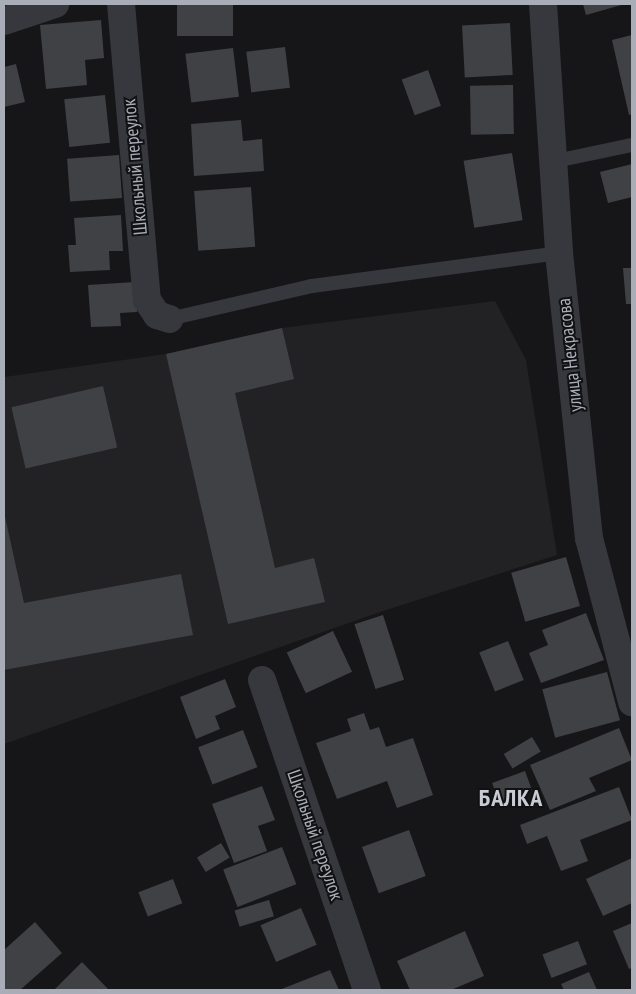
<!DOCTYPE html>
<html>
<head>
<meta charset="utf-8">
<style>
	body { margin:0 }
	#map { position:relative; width:636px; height:994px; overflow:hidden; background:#161618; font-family:"PT Sans Narrow",sans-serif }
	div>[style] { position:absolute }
	.built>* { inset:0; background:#222225 }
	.building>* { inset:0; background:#404145; transform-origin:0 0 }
	.service>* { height:14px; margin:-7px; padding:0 7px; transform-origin:7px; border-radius:7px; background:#37383d }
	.minor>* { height:28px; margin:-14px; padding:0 14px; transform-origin:14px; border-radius:14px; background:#37383d }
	span { translate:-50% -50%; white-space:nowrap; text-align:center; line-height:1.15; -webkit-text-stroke:4px #111113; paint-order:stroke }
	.street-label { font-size:19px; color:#a8adb8 }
	.district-label { font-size:24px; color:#c9ccd4; font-weight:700; letter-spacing:1px }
	.frame { position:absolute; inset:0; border:5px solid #a8adb8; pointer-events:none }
</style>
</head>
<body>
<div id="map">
	<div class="built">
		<i style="clip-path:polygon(495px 301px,526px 360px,557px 555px,380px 612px,4px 744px,4px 377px,166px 354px,282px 328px)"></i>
	</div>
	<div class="building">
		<i style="left:177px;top:4px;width:56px;height:32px"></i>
		<i style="clip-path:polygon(583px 4px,625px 4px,586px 15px)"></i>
		<i style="clip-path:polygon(101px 20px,104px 58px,85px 60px,87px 85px,46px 89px,40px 25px)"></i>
		<i style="left:510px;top:23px;width:52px;height:48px;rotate:87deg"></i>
		<i style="clip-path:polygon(632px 35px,632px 114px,629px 115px,612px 40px)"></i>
		<i style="left:285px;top:47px;width:41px;height:39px;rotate:83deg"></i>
		<i style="left:233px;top:48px;width:49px;height:48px;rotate:83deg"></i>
		<i style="clip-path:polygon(16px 64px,25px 102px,4px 107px,4px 67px)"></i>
		<i style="left:428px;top:70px;width:38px;height:28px;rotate:70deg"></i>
		<i style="left:513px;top:85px;width:49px;height:43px;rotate:89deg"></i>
		<i style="left:105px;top:95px;width:48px;height:41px;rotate:84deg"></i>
		<i style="clip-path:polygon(241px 120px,243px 141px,262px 139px,264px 171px,194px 176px,191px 124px)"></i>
		<i style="left:512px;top:153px;width:68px;height:49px;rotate:81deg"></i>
		<i style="left:119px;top:155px;width:43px;height:52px;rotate:86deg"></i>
		<i style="clip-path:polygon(632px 164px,632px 197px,608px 203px,600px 172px)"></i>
		<i style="left:251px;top:187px;width:60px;height:57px;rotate:86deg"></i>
		<i style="clip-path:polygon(121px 215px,123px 251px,109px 251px,110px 270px,70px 272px,68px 245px,76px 245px,74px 218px)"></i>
		<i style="clip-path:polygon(623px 268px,632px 268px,632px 304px,626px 304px)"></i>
		<i style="clip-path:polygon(135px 282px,137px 312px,120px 313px,121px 326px,91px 327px,88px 285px)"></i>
		<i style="clip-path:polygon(282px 328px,294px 379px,235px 393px,275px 568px,314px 558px,325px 602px,228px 624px,166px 354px)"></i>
		<i style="left:103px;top:386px;width:63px;height:94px;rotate:77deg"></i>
		<i style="clip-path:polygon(4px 512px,24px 603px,181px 574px,193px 635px,4px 670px)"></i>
		<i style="left:566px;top:557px;width:51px;height:57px;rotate:74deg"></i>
		<i style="clip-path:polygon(586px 613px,604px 660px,541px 683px,529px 653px,548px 645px,542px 630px)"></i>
		<i style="left:383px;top:615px;width:68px;height:30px;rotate:72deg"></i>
		<i style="left:333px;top:631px;width:45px;height:51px;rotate:65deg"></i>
		<i style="left:508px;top:641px;width:42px;height:31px;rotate:68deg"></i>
		<i style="left:607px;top:672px;width:50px;height:67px;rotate:75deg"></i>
		<i style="clip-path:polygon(225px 679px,236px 707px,215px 716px,220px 729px,196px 739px,180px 697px)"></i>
		<i style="clip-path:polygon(364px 713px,370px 730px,379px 727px,386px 747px,413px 738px,433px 795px,397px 808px,387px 781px,337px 799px,316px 743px,351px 731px,347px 719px)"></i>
		<i style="clip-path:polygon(619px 728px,632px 760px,589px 778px,596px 791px,550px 810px,530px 765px)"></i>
		<i style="left:243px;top:730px;width:40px;height:48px;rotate:69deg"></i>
		<i style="left:532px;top:737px;width:17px;height:33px;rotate:59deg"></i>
		<i style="left:525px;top:771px;width:20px;height:35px;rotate:70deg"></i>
		<i style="clip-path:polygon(262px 786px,275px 820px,258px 826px,267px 851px,234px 863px,212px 804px)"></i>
		<i style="clip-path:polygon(619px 787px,632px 820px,580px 840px,588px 861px,561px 871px,547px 836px,527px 844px,520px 825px)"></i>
		<i style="left:409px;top:830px;width:49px;height:50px;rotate:70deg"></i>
		<i style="left:221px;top:843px;width:17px;height:28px;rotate:59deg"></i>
		<i style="left:282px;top:847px;width:40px;height:63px;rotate:69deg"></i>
		<i style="clip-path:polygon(632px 858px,632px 903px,603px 916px,586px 879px)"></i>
		<i style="left:173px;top:879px;width:26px;height:37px;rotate:69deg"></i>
		<i style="left:269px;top:900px;width:17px;height:36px;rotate:73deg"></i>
		<i style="left:301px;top:908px;width:40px;height:44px;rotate:67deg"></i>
		<i style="clip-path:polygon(35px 922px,62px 953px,20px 990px,4px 990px,4px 950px)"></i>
		<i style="clip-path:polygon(632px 923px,632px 968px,629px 969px,613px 931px)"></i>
		<i style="clip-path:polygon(465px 931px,484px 976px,451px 990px,410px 990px,397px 961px)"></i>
		<i style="left:578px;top:941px;width:25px;height:38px;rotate:69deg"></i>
		<i style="clip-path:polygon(82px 962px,108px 989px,54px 990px)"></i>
		<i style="clip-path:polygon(330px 970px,339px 990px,279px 990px)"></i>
		<i style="clip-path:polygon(589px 972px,597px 990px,564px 990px,561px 984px)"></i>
	</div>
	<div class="service">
		<i style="left:551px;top:162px;width:83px;rotate:-11.9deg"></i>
		<i style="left:169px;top:319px;width:147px;rotate:-13deg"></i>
		<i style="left:312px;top:286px;width:249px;rotate:-7.6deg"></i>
	</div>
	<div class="minor">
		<i style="left:121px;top:4px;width:297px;rotate:85deg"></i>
		<i style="left:147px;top:300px;width:18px;rotate:56deg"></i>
		<i style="left:157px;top:315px;width:13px;rotate:18deg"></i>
		<i style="left:543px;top:4px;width:250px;rotate:86.3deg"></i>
		<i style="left:559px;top:253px;width:287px;rotate:84deg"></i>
		<i style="left:589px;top:538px;width:170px;rotate:75.3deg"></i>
		<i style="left:4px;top:21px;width:54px;rotate:-18.4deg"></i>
		<i style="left:262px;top:680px;width:327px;rotate:71.3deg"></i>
	</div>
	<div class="street-label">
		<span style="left:135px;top:167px;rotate:-95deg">Школьный переулок</span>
		<span style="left:570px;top:355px;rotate:-96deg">улица Некрасова</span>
		<span style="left:315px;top:835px;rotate:71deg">Школьный переулок</span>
	</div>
	<div class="district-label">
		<span style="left:511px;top:798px">БАЛКА</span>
	</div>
	<div class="frame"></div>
</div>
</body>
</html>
